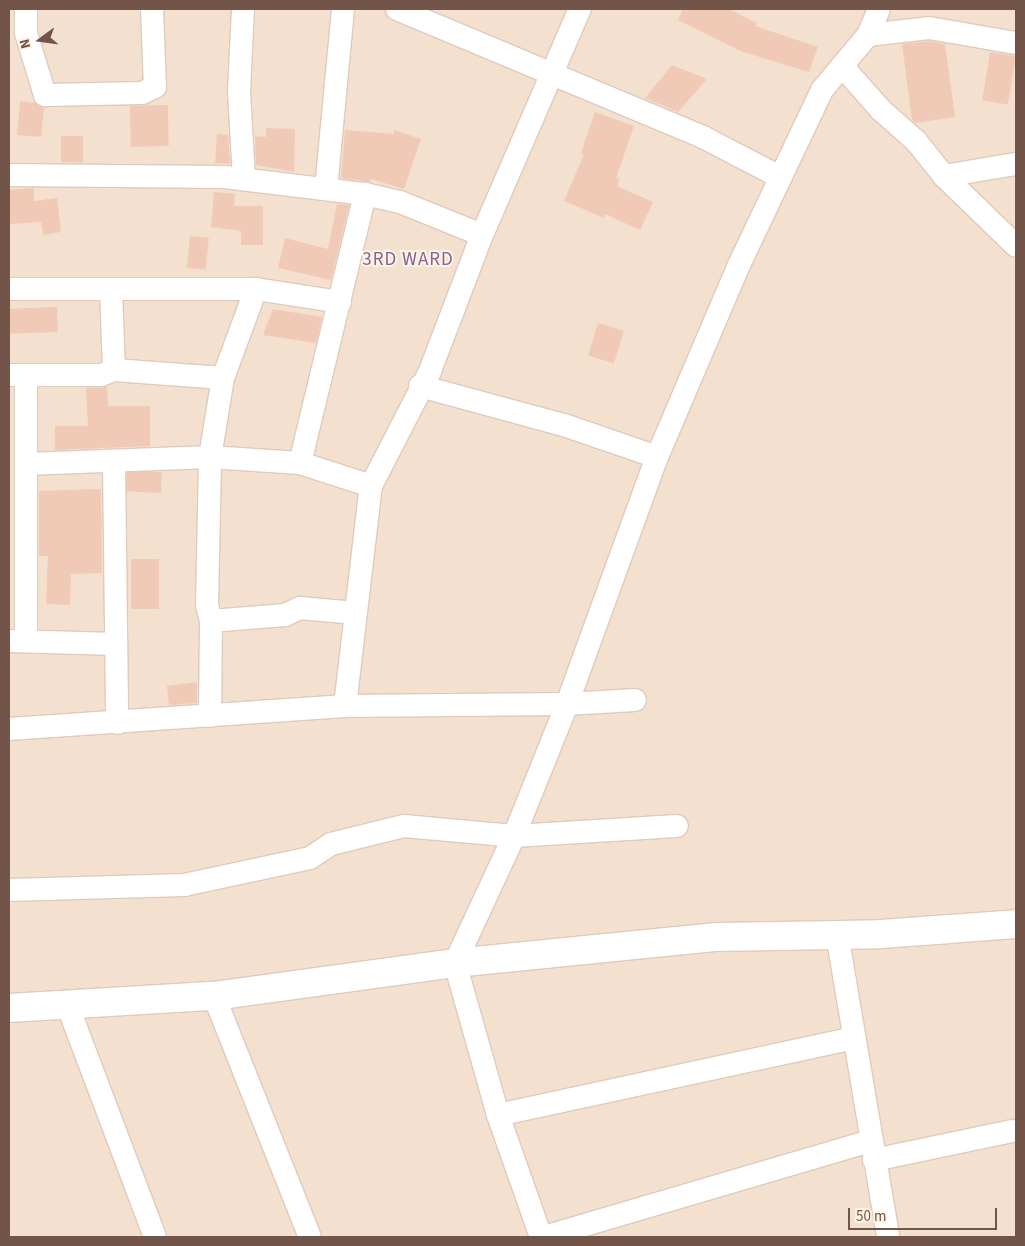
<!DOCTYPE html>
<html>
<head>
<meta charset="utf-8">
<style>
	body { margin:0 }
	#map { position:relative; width:1025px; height:1246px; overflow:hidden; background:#fcefdf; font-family:"Source Sans 3",sans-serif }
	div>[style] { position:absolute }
	.residential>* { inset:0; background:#f3e0ce; transform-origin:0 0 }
	.building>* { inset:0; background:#f1cab7; transform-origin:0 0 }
	.roads { filter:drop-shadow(1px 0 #dfcabc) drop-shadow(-1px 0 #dfcabc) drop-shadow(0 1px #dfcabc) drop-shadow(0 -1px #dfcabc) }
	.street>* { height:22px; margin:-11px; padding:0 11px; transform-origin:11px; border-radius:11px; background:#fff }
	.secondary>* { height:28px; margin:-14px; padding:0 14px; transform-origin:14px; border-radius:14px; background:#fff }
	span { translate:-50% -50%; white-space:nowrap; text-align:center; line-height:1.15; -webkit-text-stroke:4px #fff3e5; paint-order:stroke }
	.neighbourhood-label { font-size:19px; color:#816395; letter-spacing:1px }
	.frame { position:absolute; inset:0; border:10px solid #725448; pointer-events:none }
	.north { position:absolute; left:15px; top:15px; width:50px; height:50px; -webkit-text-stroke:4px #fff3e5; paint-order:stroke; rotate:256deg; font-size:14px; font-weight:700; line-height:20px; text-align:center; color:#725448 }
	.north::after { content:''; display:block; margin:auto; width:18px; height:22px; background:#725448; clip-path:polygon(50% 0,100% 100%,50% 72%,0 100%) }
	.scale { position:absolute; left:848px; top:1208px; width:149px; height:22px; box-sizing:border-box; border:2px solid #725448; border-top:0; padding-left:6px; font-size:15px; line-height:18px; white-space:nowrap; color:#725448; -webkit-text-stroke:4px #fff3e5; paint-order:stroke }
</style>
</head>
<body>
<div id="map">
	<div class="residential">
		<i style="left:9px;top:9px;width:1007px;height:1228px"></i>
	</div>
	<div class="building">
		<i style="clip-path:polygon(683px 9px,729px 9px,757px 23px,755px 26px,818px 47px,809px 72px,743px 52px,678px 20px)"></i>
		<i style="clip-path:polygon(929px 41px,945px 44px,955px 117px,915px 123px,912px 120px,902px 44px)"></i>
		<i style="left:990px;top:52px;width:26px;height:49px;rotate:9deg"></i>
		<i style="clip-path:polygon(672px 65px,707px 79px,678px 112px,645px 98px)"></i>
		<i style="clip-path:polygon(20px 101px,35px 103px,44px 108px,41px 137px,17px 135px)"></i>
		<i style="left:168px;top:105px;width:41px;height:38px;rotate:89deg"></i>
		<i style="clip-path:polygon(595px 112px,634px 126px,616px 178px,620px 179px,617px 186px,653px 202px,640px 230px,605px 214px,604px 218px,564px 201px,584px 154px,581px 153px)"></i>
		<i style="clip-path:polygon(266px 128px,295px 129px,294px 172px,256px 165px,255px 136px,266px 137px)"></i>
		<i style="clip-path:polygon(345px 130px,393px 134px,394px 130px,421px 139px,404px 189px,371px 179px,371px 182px,341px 178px)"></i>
		<i style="clip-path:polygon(217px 134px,228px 135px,230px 164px,215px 163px)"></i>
		<i style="left:61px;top:136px;width:22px;height:26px"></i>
		<i style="clip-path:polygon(34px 188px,34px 201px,57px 198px,61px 232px,43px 235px,41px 222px,9px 224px,9px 190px)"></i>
		<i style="clip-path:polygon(214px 192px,235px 194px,234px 206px,263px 206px,263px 245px,241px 245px,241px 231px,211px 227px)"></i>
		<i style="clip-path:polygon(337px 204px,349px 205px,331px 280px,278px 268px,285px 238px,328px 249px)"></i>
		<i style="left:190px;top:236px;width:19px;height:32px;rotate:6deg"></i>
		<i style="left:57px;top:307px;width:25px;height:48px;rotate:88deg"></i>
		<i style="clip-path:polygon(273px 309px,322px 317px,316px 343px,263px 335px)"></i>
		<i style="left:598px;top:323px;width:27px;height:34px;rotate:17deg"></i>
		<i style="clip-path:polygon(107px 387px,108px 406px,150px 406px,150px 446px,55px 450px,55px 426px,88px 426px,86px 388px)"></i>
		<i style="left:162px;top:472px;width:21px;height:35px;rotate:93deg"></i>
		<i style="clip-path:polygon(101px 489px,102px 573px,71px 574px,70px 605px,46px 604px,48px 556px,39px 556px,39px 491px)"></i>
		<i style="left:131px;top:559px;width:28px;height:50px"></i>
		<i style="clip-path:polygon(197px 682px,197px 703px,169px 705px,167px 686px)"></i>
	</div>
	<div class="roads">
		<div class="street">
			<i style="left:26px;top:9px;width:24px;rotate:90deg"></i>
			<i style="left:26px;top:33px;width:65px;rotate:73deg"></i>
			<i style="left:45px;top:95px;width:97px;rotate:-1.2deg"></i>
			<i style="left:142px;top:93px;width:14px;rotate:-25deg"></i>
			<i style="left:155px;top:87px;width:78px;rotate:-92.2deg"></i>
			<i style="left:243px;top:9px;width:83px;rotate:92.8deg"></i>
			<i style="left:239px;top:92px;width:87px;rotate:86.7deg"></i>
			<i style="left:397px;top:9px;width:332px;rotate:22.7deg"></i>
			<i style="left:703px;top:137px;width:87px;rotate:27.5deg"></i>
			<i style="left:868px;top:35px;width:61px;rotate:-6.5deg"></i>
			<i style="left:929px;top:28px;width:88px;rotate:9.8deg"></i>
			<i style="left:842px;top:66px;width:59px;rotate:48.4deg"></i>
			<i style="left:881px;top:110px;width:47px;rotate:41.5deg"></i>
			<i style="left:916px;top:141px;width:45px;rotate:51.3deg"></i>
			<i style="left:944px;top:176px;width:100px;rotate:44.2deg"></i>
			<i style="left:9px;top:175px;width:215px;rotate:0.5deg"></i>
			<i style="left:224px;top:177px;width:142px;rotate:6.9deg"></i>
			<i style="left:365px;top:194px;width:36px;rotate:13deg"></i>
			<i style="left:400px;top:202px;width:88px;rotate:21.9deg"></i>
			<i style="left:944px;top:176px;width:73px;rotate:-9.5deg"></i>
			<i style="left:326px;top:189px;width:181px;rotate:-84.6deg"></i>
			<i style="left:9px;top:289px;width:247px"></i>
			<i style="left:256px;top:289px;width:85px;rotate:8.8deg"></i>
			<i style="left:111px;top:289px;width:81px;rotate:87.9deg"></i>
			<i style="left:9px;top:375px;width:92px"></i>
			<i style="left:101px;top:375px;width:14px;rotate:-21deg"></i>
			<i style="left:114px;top:370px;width:109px;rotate:4.2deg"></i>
			<i style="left:26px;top:375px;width:266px;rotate:90deg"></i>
			<i style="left:420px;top:386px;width:149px;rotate:15.2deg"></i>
			<i style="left:564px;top:425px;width:98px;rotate:19deg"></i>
			<i style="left:114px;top:462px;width:261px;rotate:89.3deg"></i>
			<i style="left:300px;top:463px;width:277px;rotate:-76.4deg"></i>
			<i style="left:26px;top:464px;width:184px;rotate:-2.2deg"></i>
			<i style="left:210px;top:457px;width:90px;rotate:3.8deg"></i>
			<i style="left:300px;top:463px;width:75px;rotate:17.9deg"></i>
			<i style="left:211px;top:621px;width:74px;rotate:-4.6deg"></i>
			<i style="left:285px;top:615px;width:17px;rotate:-25deg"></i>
			<i style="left:300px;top:608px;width:56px;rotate:5.1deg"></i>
			<i style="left:9px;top:641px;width:106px;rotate:1.6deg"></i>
			<i style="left:345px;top:706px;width:222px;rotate:-83.3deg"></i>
			<i style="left:371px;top:486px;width:129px;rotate:-62.8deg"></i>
			<i style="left:430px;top:371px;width:146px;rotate:-69.1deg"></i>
			<i style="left:482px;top:235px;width:246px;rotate:-66.6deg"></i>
			<i style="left:210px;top:716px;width:95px;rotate:-89.4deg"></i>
			<i style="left:211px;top:621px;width:16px;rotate:-104deg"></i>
			<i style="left:207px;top:605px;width:148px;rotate:-88.8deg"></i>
			<i style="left:210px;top:457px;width:80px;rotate:-80.7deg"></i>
			<i style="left:223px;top:378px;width:95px;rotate:-69.7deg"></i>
			<i style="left:9px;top:729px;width:337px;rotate:-3.9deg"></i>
			<i style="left:345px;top:706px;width:222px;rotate:-0.5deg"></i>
			<i style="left:567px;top:704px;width:68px;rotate:-3.4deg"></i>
			<i style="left:9px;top:890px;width:175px;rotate:-1.6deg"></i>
			<i style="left:184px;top:885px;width:129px;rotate:-12.1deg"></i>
			<i style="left:310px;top:858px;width:25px;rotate:-34deg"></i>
			<i style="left:331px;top:844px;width:75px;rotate:-13.9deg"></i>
			<i style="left:404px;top:826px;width:110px;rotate:5.2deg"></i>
			<i style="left:514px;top:836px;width:163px;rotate:-3.5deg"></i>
			<i style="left:837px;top:934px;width:307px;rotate:80.4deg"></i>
			<i style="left:214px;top:996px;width:259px;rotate:68.3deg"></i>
			<i style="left:67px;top:1004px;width:249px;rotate:69.3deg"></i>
			<i style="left:498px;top:1115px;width:364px;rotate:-12.2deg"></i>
			<i style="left:874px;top:1160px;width:141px;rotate:-11.9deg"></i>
			<i style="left:541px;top:1237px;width:129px;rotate:-109.4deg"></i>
			<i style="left:498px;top:1115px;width:158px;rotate:-105.8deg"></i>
			<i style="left:455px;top:963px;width:140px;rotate:-65.1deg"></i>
			<i style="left:514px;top:836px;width:142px;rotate:-68.1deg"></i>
			<i style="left:567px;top:704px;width:263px;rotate:-70deg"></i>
			<i style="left:657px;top:457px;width:207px;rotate:-66.9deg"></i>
			<i style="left:738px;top:267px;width:196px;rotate:-64.6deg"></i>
			<i style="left:822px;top:90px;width:72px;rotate:-50.1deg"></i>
			<i style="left:868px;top:35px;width:28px;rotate:-67deg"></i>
			<i style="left:544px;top:1237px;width:341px;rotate:-16.4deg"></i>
		</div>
		<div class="secondary">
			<i style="left:9px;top:1008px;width:205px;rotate:-3.4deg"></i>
			<i style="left:214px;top:996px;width:243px;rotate:-7.8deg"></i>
			<i style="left:455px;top:963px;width:263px;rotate:-5.7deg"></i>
			<i style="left:717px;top:937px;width:164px;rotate:-1deg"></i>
			<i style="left:881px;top:934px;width:135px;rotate:-4.2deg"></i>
		</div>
	</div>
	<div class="neighbourhood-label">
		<span style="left:408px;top:260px">3RD WARD</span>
	</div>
	<div class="frame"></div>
	<div class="north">N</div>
	<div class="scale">50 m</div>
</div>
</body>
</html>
